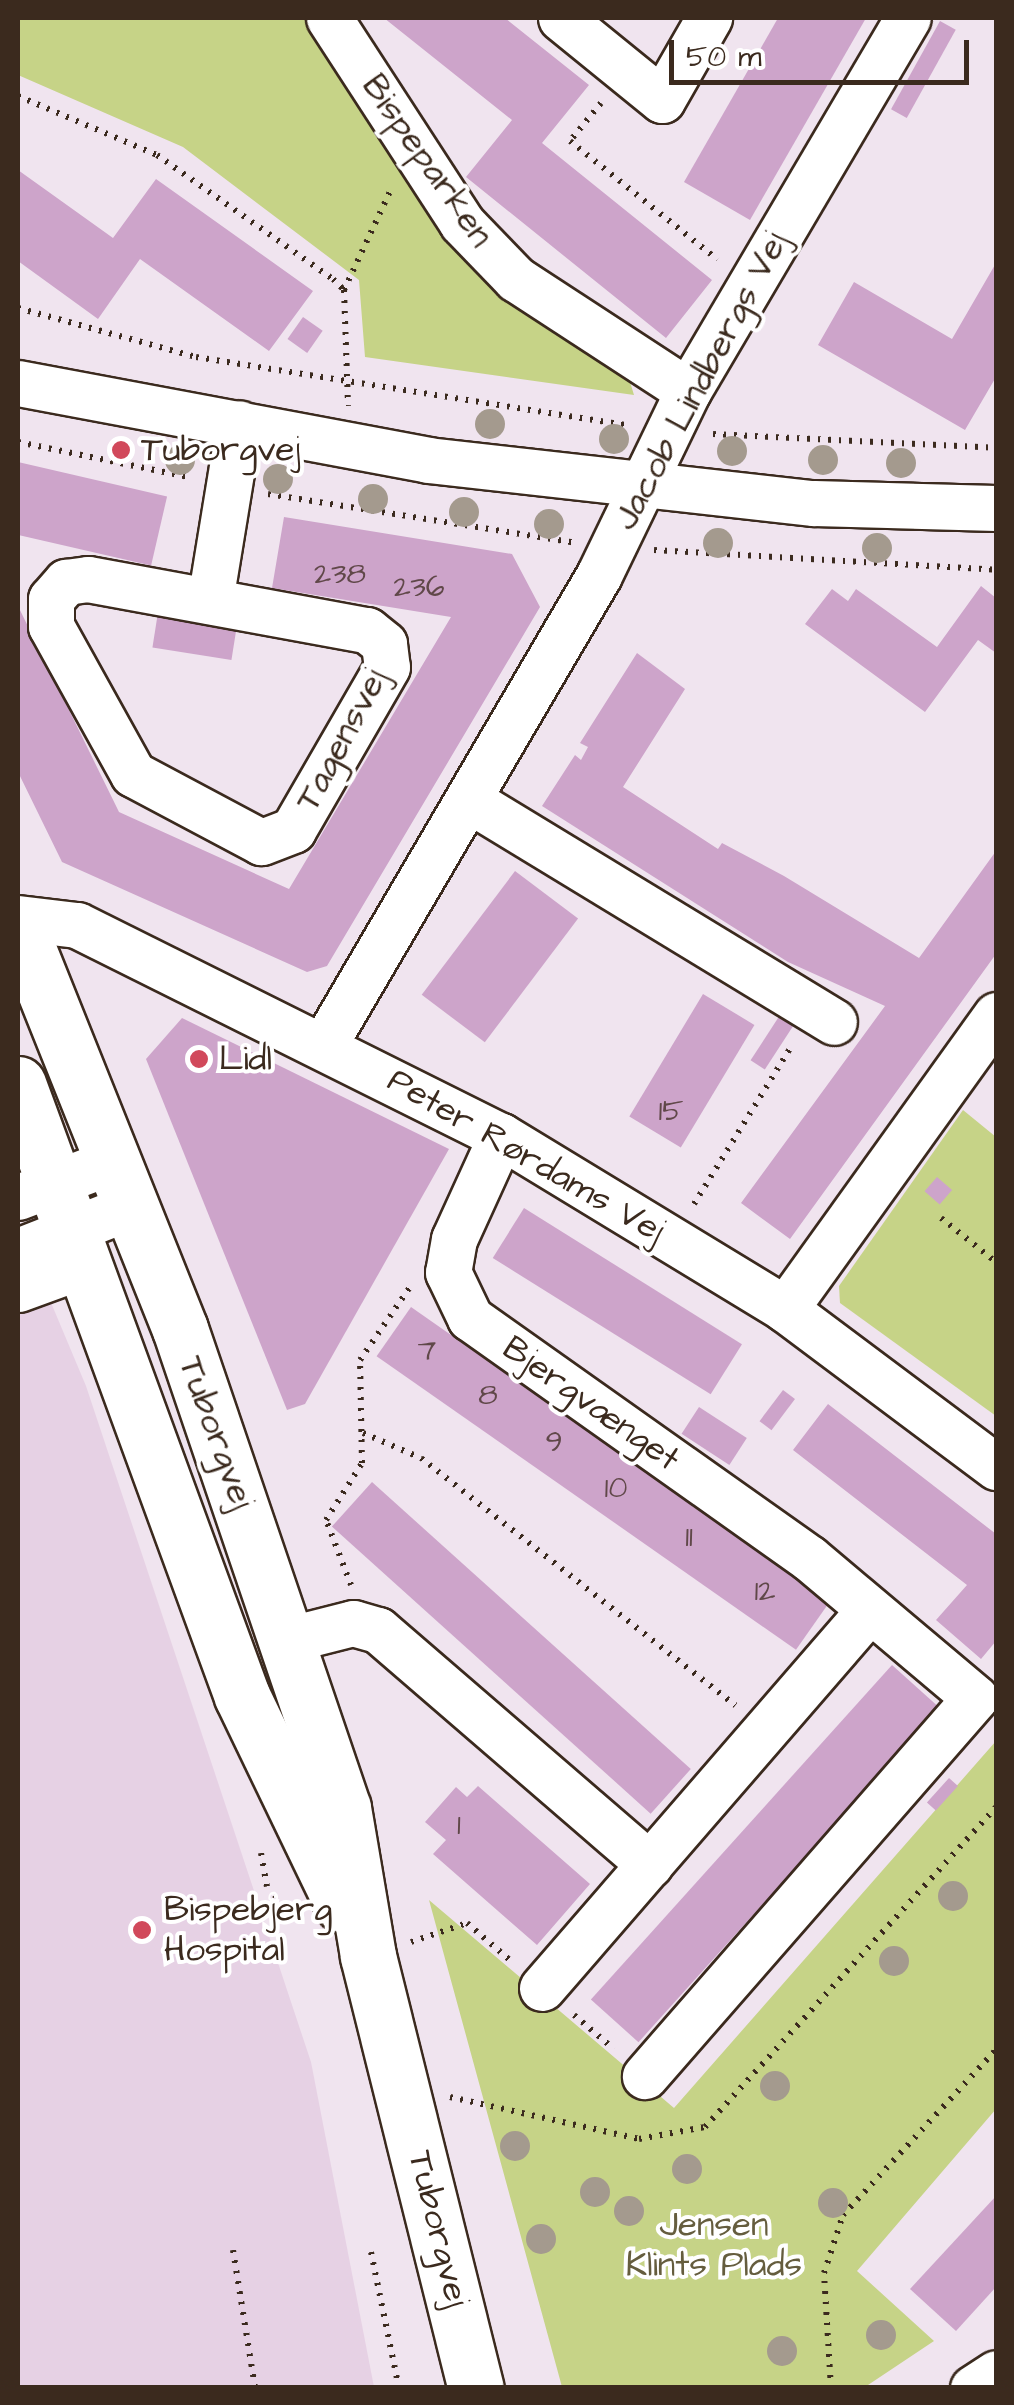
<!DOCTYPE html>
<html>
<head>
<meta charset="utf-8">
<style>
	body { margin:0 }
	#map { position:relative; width:1014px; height:2405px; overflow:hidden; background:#f0e4ef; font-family:"Architects Daughter",sans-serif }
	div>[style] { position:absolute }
	.built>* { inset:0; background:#e6d1e4 }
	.green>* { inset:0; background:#c6d387 }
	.building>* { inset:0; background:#cda4ca; transform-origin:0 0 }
	.path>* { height:6px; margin-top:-3px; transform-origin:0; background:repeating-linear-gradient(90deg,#3b2a1e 0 2.5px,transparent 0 10.5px) }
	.roads { filter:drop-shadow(2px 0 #3b2a1e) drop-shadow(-2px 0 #3b2a1e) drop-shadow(0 2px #3b2a1e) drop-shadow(0 -2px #3b2a1e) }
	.minor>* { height:45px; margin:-22.5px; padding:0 22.5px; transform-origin:22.5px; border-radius:22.5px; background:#fff }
	.major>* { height:55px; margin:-27.5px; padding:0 27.5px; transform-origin:27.5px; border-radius:27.5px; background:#fff }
	.trees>* { width:30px; height:30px; margin:-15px; border-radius:50%; background:#a49a8e }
	.dots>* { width:28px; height:28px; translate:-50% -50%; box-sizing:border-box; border:5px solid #fff; border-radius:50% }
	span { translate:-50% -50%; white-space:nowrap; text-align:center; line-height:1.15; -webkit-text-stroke:8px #fff; paint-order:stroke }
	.number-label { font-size:30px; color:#604849 }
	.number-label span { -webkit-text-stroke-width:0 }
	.street-label { font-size:35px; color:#3b2a1e }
	.poi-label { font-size:35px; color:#3b2a1e }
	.left { translate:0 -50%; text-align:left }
	.park-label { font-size:35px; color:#655d3e }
	.frame { position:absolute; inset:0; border:20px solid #3b2a1e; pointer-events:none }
	.scale { position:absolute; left:669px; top:40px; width:300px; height:45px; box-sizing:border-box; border:5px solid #3b2a1e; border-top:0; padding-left:12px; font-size:30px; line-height:35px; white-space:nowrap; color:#3b2a1e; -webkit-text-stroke:8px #fff; paint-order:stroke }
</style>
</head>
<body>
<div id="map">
	<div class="built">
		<i style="clip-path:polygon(18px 1224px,86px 1386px,311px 2062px,374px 2387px,18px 2387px)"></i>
	</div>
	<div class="green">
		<i style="clip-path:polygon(18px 18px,309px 18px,444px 226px,627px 372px,634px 395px,365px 357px,359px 280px,183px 147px,18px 75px)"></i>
		<i style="clip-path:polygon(963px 1110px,996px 1137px,996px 1416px,840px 1303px,839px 1286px)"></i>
		<i style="clip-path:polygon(996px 1741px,996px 2109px,857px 2271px,934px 2341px,865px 2387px,562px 2387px,429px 1900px,674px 2108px)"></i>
	</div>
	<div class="building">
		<i style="clip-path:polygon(384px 18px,505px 18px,589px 85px,542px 143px,712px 280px,666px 338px,466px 177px,512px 120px)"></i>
		<i style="clip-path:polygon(778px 18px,866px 18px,750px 220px,684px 182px)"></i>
		<i style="left:940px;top:21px;width:18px;height:101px;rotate:29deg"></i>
		<i style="clip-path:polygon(18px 170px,113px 238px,156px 179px,313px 291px,269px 351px,140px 259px,98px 319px,18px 261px)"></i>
		<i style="clip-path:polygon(996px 263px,996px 377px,965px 430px,818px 345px,854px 282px,952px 339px)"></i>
		<i style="left:303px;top:317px;width:24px;height:27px;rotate:35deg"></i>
		<i style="left:18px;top:462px;width:153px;height:71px;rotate:13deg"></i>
		<i style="clip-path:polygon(284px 517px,512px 554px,540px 607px,327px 966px,307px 972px,62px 862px,18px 772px,18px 606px,119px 812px,289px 889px,451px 617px,272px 588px)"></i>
		<i style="clip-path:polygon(981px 586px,996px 598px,996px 653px,978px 640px,925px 712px,805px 624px,832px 589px,848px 601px,856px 589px,937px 647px)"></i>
		<i style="left:159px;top:606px;width:80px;height:42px;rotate:9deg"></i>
		<i style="clip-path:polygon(637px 653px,685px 689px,623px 787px,718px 849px,722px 843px,784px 876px,919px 958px,996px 851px,996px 954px,790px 1239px,741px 1203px,885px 1006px,788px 962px,542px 806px,575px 755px,581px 760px,588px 747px,580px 743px)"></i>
		<i style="left:515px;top:871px;width:79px;height:155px;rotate:37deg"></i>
		<i style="left:703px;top:994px;width:60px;height:143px;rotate:31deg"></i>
		<i style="left:780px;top:1015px;width:17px;height:54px;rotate:33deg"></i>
		<i style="clip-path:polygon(182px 1018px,449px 1149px,305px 1404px,287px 1410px,146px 1059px)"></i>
		<i style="left:937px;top:1177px;width:20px;height:19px;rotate:41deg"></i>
		<i style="left:524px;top:1208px;width:257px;height:59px;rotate:32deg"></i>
		<i style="left:411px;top:1307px;width:512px;height:60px;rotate:35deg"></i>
		<i style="left:783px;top:1390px;width:15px;height:39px;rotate:37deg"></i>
		<i style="clip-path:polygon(828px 1404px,996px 1534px,996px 1641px,981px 1659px,936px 1620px,967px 1585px,793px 1450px)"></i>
		<i style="left:699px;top:1407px;width:57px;height:32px;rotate:33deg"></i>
		<i style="left:372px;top:1482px;width:429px;height:60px;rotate:42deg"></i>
		<i style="left:892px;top:1665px;width:64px;height:450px;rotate:42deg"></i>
		<i style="left:949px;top:1778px;width:12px;height:33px;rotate:42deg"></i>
		<i style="clip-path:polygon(478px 1786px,590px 1884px,537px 1945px,433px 1854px,446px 1840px,425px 1822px,456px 1787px,467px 1797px)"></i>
		<i style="clip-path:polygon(996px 2196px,996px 2287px,956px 2331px,910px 2289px)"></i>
	</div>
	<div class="path">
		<i style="left:18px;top:96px;width:151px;rotate:23deg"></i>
		<i style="left:157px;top:155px;width:215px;rotate:35.2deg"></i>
		<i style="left:333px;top:279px;width:16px;rotate:45deg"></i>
		<i style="left:344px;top:290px;width:116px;rotate:88deg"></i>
		<i style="left:601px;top:103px;width:49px;rotate:129.2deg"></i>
		<i style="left:570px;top:141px;width:189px;rotate:38.8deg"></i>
		<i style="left:344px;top:290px;width:114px;rotate:-65deg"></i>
		<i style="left:18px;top:308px;width:185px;rotate:15.4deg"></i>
		<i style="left:196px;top:357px;width:435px;rotate:9deg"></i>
		<i style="left:713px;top:434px;width:283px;rotate:2.8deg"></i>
		<i style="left:18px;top:442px;width:174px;rotate:11.6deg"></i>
		<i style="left:268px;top:494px;width:308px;rotate:9deg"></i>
		<i style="left:654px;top:550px;width:343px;rotate:3.3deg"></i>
		<i style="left:694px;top:1204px;width:188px;rotate:-58.3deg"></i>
		<i style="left:941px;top:1218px;width:70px;rotate:38.7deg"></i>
		<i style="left:363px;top:1433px;width:63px;rotate:23.3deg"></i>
		<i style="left:421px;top:1458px;width:400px;rotate:38.2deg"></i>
		<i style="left:351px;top:1585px;width:70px;rotate:-111deg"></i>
		<i style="left:326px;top:1520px;width:67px;rotate:-57.7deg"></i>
		<i style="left:362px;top:1463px;width:103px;rotate:-91.1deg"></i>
		<i style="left:360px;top:1360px;width:88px;rotate:-55.6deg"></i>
		<i style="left:261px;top:1853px;width:34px;rotate:80deg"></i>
		<i style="left:411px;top:1942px;width:59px;rotate:-18.7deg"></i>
		<i style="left:467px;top:1923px;width:58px;rotate:40.8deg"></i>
		<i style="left:574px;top:2015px;width:52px;rotate:40.4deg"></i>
		<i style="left:450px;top:2097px;width:194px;rotate:12.5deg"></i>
		<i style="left:639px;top:2139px;width:67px;rotate:-10.3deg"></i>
		<i style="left:705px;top:2127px;width:433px;rotate:-47.7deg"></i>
		<i style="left:233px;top:2250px;width:140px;rotate:80.9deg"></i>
		<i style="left:371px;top:2252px;width:139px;rotate:78.4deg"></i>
		<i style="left:831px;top:2388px;width:115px;rotate:-93.5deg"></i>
		<i style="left:824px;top:2273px;width:61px;rotate:-71.9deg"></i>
		<i style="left:843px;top:2215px;width:225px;rotate:-47.2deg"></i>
	</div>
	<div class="roads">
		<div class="minor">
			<i style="left:329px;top:18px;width:244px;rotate:57deg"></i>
			<i style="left:462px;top:223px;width:78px;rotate:46deg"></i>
			<i style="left:516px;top:279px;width:205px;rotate:33.1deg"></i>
			<i style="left:561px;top:18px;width:130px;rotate:39.1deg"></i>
			<i style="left:662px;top:100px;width:95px;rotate:-60.2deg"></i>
			<i style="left:18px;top:383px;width:417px;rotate:10.6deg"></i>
			<i style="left:428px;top:460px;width:388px;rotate:6.4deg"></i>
			<i style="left:814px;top:503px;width:182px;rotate:1.6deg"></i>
			<i style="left:88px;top:579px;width:284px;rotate:10.4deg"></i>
			<i style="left:367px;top:630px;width:22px;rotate:39deg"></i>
			<i style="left:384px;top:644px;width:23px;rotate:83deg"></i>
			<i style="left:387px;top:667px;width:188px;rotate:120deg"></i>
			<i style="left:293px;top:830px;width:34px;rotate:159deg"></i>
			<i style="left:261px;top:842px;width:145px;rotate:-152deg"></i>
			<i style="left:133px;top:774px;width:169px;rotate:-119deg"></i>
			<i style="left:51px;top:626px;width:27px;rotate:-90deg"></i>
			<i style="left:51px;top:599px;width:23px;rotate:-49deg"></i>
			<i style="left:66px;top:582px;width:22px;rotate:-8deg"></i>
			<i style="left:210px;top:601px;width:180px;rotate:-80.7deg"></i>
			<i style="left:469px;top:800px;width:427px;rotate:31.3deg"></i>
			<i style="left:18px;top:918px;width:59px;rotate:6.8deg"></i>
			<i style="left:77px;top:925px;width:474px;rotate:26.5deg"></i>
			<i style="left:501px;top:1136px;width:333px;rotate:31.3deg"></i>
			<i style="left:785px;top:1309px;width:264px;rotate:36.8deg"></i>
			<i style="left:325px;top:1043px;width:542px;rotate:-59.65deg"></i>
			<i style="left:599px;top:575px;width:204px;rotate:-64.2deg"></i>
			<i style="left:688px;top:391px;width:433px;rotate:-59.5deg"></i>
			<i style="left:501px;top:1136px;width:113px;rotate:114.5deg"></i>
			<i style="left:454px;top:1239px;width:34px;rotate:100deg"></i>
			<i style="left:448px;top:1272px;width:51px;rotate:64.4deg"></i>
			<i style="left:470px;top:1318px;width:415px;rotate:35.3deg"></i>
			<i style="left:809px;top:1558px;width:217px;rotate:40.1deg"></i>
			<i style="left:975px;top:1698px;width:502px;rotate:131.12deg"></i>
			<i style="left:18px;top:1197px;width:102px;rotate:-20.8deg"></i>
			<i style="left:18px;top:1251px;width:123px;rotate:-21.5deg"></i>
			<i style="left:18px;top:1289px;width:70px;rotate:-20deg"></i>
			<i style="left:785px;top:1309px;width:362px;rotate:-54.3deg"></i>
			<i style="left:290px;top:1639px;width:65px;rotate:-14.3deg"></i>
			<i style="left:353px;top:1623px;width:26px;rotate:16deg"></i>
			<i style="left:378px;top:1630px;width:359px;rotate:40.8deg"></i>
			<i style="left:542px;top:1988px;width:499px;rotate:-49.1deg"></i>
			<i style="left:973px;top:2388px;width:27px;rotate:-33deg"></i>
		</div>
		<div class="major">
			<i style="left:18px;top:924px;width:436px;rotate:68.2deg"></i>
			<i style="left:180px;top:1329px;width:506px;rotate:71.21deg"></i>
			<i style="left:343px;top:1808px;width:150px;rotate:80.4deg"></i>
			<i style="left:368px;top:1956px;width:445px;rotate:76deg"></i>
			<i style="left:18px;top:1084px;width:652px;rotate:69.9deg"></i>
			<i style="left:242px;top:1696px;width:231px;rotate:64.3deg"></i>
		</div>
	</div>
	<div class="trees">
		<i style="left:490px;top:424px"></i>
		<i style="left:614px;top:439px"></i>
		<i style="left:732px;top:451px"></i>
		<i style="left:180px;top:460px"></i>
		<i style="left:823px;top:460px"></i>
		<i style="left:901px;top:463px"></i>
		<i style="left:278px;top:479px"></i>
		<i style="left:373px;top:499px"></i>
		<i style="left:464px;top:512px"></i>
		<i style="left:549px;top:524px"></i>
		<i style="left:718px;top:543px"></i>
		<i style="left:877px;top:548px"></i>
		<i style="left:953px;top:1896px"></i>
		<i style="left:894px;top:1961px"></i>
		<i style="left:775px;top:2086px"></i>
		<i style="left:515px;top:2146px"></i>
		<i style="left:687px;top:2169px"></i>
		<i style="left:595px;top:2192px"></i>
		<i style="left:833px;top:2203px"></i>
		<i style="left:629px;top:2211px"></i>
		<i style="left:541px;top:2239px"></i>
		<i style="left:881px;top:2335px"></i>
		<i style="left:782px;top:2351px"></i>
	</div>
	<div class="dots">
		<i style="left:121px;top:450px;background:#d1495b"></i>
		<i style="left:199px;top:1059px;background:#d1495b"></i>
		<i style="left:142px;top:1930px;background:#d1495b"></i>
	</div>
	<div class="number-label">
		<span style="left:340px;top:574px">238</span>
		<span style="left:419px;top:587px">236</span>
		<span style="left:671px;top:1111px">15</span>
		<span style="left:427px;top:1351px">7</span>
		<span style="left:488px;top:1395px">8</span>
		<span style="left:554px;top:1442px">9</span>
		<span style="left:616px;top:1488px">10</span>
		<span style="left:689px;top:1537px">11</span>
		<span style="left:765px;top:1591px">12</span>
		<span style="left:459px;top:1825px">1</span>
	</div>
	<div class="street-label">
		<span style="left:427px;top:161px;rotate:55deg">Bispeparken</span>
		<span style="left:701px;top:381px;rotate:-62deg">Jacob Lindbergs Vej</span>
		<span style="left:342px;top:740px;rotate:-62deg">Tagensvej</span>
		<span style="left:526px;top:1156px;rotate:30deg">Peter Rørdams Vej</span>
		<span style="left:591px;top:1404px;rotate:35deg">Bjergvænget</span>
		<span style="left:216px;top:1433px;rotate:70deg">Tuborgvej</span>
		<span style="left:438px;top:2229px;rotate:76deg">Tuborgvej</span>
	</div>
	<div class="poi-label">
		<span class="left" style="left:141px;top:450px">Tuborgvej</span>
		<span class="left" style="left:219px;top:1059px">Lidl</span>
		<span class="left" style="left:164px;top:1930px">Bispebjerg<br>Hospital</span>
	</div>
	<div class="park-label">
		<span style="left:714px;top:2245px">Jensen<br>Klints Plads</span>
	</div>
	<div class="frame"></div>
	<div class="scale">50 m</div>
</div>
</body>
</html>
